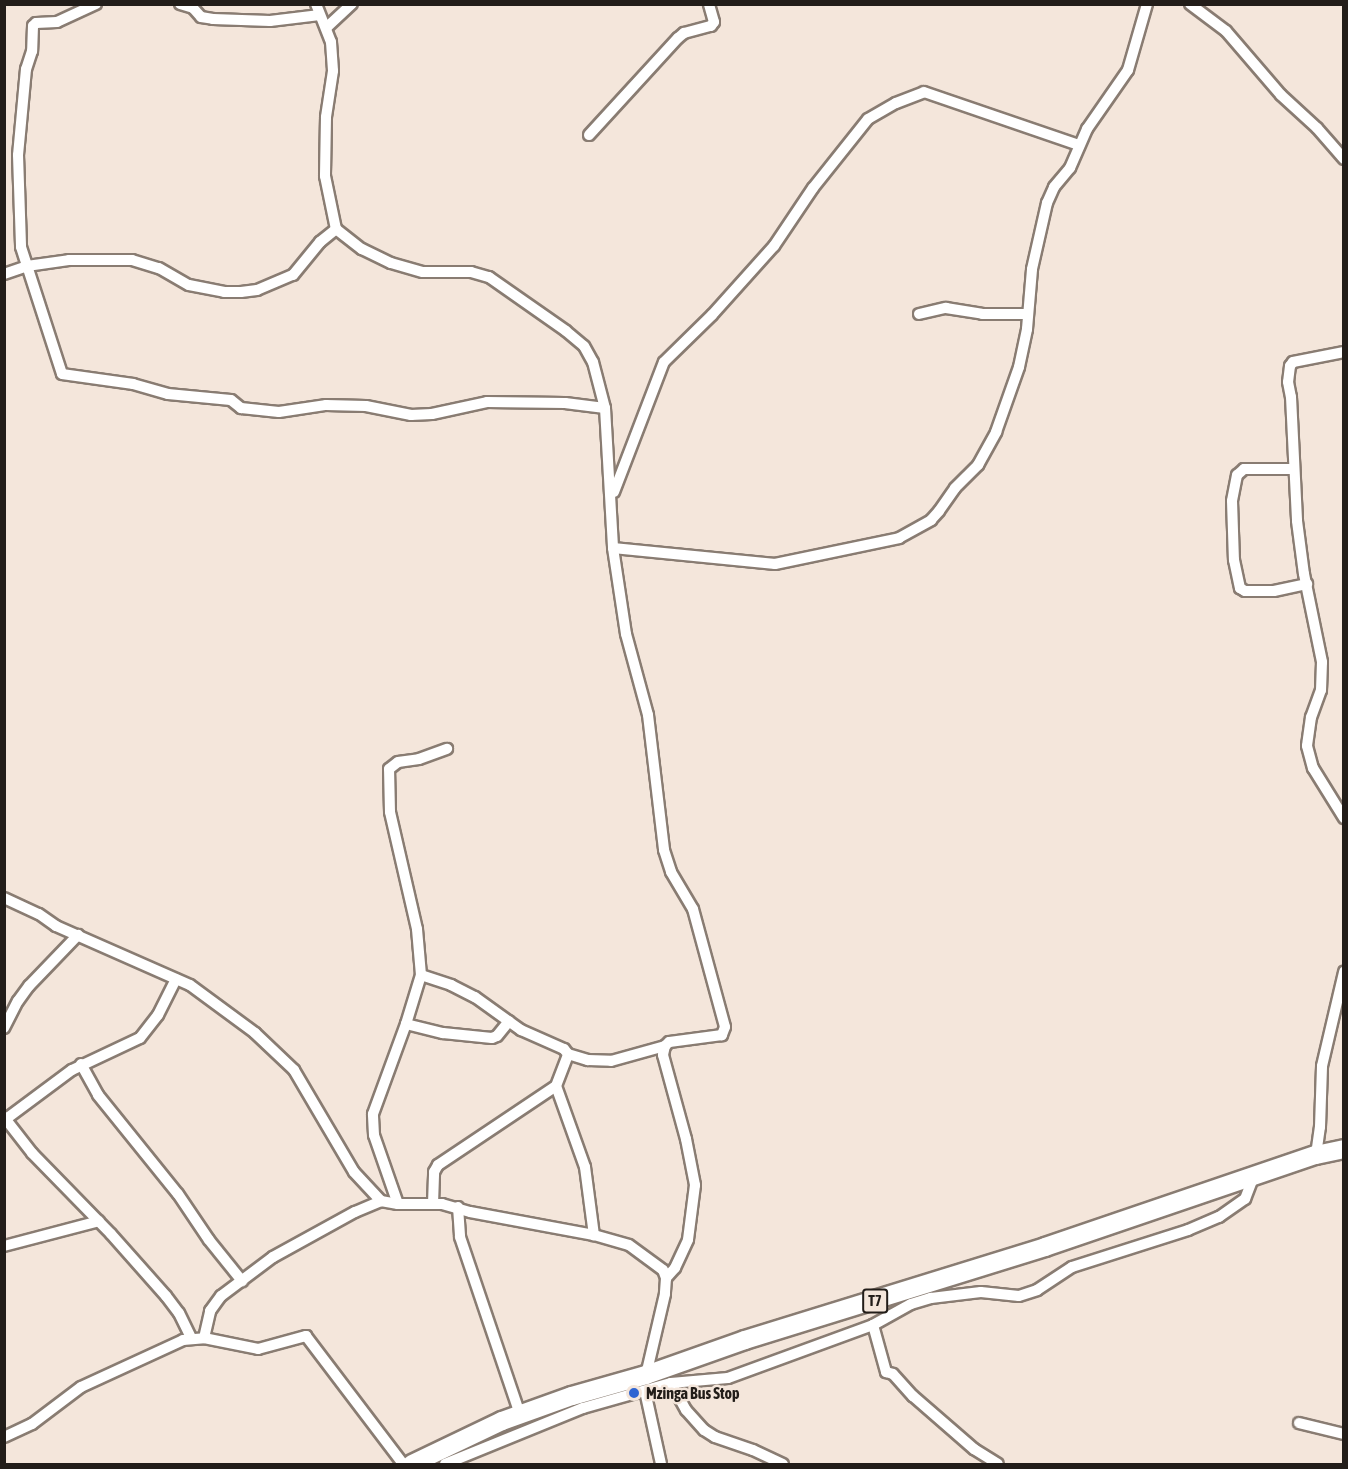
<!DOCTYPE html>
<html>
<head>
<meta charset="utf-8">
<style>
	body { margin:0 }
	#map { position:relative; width:1348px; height:1469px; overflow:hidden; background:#f4e6db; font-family:"Asap Condensed",sans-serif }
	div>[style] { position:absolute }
	.roads { filter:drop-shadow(2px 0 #897c72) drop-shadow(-2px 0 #897c72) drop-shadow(0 2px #897c72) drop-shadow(0 -2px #897c72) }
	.street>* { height:10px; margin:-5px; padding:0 5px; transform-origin:5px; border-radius:5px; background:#fff }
	.highway>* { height:18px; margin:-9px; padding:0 9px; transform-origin:9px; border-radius:9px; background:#fff }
	.dots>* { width:16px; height:16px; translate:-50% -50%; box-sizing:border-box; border:3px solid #f4e6db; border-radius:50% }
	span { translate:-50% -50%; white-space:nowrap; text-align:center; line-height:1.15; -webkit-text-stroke:5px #f4e6db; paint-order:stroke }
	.shield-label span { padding:2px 4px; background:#f4e6db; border:2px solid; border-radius:4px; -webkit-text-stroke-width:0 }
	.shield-label { font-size:15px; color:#221d19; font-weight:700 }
	.poi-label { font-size:16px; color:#221d19; font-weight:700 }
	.left { translate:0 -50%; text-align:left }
	.frame { position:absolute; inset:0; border:6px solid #221d19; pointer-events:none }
</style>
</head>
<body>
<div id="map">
	<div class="roads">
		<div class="street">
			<i style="left:96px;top:4px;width:43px;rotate:155.2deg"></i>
			<i style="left:57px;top:22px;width:21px;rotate:177deg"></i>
			<i style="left:36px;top:23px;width:4px;rotate:135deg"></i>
			<i style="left:33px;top:26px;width:25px;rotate:92deg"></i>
			<i style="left:32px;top:51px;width:19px;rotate:108deg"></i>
			<i style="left:26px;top:69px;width:86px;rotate:95.3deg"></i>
			<i style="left:18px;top:155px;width:92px;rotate:88.1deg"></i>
			<i style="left:21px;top:247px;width:133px;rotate:72.1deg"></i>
			<i style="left:62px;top:374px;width:72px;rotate:8deg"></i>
			<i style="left:133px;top:384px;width:36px;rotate:16deg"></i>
			<i style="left:168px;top:394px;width:63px;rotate:5.4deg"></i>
			<i style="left:231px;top:400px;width:13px;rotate:39deg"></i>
			<i style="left:241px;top:408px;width:38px;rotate:6deg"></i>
			<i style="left:279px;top:412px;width:48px;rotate:-8.5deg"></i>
			<i style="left:326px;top:405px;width:40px;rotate:1.4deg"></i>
			<i style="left:366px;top:406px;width:46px;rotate:11.3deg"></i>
			<i style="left:411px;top:415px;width:21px;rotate:-3deg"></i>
			<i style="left:432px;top:414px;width:56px;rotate:-12.3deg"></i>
			<i style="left:487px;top:402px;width:78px;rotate:0.7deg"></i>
			<i style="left:565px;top:403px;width:40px;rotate:7.1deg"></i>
			<i style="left:180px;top:4px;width:14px;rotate:17deg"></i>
			<i style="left:193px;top:8px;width:12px;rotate:48deg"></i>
			<i style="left:201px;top:17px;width:12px;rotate:9deg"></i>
			<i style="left:213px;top:19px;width:57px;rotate:2deg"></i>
			<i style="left:270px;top:21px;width:50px;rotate:-6.8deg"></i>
			<i style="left:316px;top:4px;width:41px;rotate:68.5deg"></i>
			<i style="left:331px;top:42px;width:29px;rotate:86deg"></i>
			<i style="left:333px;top:71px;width:47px;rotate:98.7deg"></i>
			<i style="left:326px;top:117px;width:59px;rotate:91deg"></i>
			<i style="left:325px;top:176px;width:54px;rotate:78.3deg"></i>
			<i style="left:336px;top:229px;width:33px;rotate:38deg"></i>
			<i style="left:362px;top:249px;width:32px;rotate:26deg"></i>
			<i style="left:391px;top:263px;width:33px;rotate:16deg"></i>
			<i style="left:423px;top:272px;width:48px"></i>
			<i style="left:471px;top:272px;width:19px;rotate:16deg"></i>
			<i style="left:489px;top:277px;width:94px;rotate:35deg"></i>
			<i style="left:566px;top:331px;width:23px;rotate:40deg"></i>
			<i style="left:584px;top:346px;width:18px;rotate:61deg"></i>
			<i style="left:593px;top:362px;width:48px;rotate:75.4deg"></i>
			<i style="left:605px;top:408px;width:140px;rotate:86.7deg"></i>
			<i style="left:613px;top:548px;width:87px;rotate:81.4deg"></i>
			<i style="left:626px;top:634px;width:84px;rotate:74.8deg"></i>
			<i style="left:648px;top:715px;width:136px;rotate:83.2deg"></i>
			<i style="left:664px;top:850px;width:23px;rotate:72deg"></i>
			<i style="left:671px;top:872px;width:43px;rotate:59.3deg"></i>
			<i style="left:693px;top:909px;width:122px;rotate:74.8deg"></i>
			<i style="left:725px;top:1027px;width:9px;rotate:111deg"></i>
			<i style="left:722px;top:1035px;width:53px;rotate:172.5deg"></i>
			<i style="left:669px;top:1042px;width:6px;rotate:135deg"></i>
			<i style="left:665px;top:1046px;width:9px;rotate:103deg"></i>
			<i style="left:663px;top:1055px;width:87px;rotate:74.7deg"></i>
			<i style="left:686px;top:1139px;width:47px;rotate:78.9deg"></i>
			<i style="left:695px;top:1185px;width:55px;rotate:97.3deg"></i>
			<i style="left:688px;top:1240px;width:31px;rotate:115deg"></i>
			<i style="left:675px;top:1268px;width:13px;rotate:132deg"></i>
			<i style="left:1190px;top:4px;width:45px;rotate:36.9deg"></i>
			<i style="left:1226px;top:31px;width:84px;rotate:49.3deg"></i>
			<i style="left:1281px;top:95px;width:49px;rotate:42.5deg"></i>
			<i style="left:1317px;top:128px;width:41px;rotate:48.9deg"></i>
			<i style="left:327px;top:27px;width:34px;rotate:-43deg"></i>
			<i style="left:589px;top:135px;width:132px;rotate:-47.5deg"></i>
			<i style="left:678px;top:38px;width:8px;rotate:-40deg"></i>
			<i style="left:684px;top:33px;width:28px;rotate:-15deg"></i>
			<i style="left:711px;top:26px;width:5px;rotate:-53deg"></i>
			<i style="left:714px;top:22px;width:19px;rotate:-106deg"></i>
			<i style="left:4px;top:274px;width:24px;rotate:-19deg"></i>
			<i style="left:27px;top:266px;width:42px;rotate:-8.1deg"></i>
			<i style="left:69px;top:260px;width:63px"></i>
			<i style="left:132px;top:260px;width:28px;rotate:17deg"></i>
			<i style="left:159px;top:268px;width:34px;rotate:30deg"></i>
			<i style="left:189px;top:285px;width:36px;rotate:11deg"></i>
			<i style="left:224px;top:292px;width:17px"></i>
			<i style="left:241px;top:292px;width:16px;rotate:-7deg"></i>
			<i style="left:257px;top:290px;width:39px;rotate:-23deg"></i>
			<i style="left:293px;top:275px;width:43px;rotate:-50.7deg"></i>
			<i style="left:320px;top:242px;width:21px;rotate:-39deg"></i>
			<i style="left:919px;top:314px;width:28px;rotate:-13deg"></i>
			<i style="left:946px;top:308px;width:36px;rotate:9deg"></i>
			<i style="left:982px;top:314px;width:45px"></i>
			<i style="left:1344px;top:352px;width:52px;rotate:168.9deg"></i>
			<i style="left:1293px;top:362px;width:5px;rotate:127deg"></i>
			<i style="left:1290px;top:366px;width:16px;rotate:97deg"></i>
			<i style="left:1288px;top:382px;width:15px;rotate:79deg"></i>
			<i style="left:1291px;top:397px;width:124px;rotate:87.2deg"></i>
			<i style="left:1297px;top:521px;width:53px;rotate:82.5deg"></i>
			<i style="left:1304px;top:574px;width:90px;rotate:78.4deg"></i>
			<i style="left:1322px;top:662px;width:28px;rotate:92deg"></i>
			<i style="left:1321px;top:690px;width:29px;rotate:110deg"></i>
			<i style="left:1311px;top:717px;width:29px;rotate:98deg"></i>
			<i style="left:1307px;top:746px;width:23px;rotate:75deg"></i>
			<i style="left:1313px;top:768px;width:59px;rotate:58.2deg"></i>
			<i style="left:1294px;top:469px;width:50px;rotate:180deg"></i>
			<i style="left:1244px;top:469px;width:9px;rotate:139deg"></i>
			<i style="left:1237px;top:475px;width:26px;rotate:101deg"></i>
			<i style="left:1232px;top:501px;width:59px;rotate:88.1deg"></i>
			<i style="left:1234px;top:560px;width:29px;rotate:78deg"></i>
			<i style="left:1240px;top:588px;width:6px;rotate:31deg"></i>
			<i style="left:1245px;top:591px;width:29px"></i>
			<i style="left:1274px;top:591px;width:34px;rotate:-12deg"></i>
			<i style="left:614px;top:492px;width:139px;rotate:-69deg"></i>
			<i style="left:664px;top:362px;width:67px;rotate:-44.4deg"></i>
			<i style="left:712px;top:315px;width:93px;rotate:-48.1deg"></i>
			<i style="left:774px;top:246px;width:70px;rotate:-56.1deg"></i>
			<i style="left:813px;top:188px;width:88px;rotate:-51.4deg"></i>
			<i style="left:868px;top:119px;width:32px;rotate:-30deg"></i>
			<i style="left:896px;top:103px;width:30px;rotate:-21deg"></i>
			<i style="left:924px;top:92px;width:164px;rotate:18.9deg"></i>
			<i style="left:613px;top:548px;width:163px;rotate:5.6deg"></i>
			<i style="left:775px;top:564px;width:127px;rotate:-11.8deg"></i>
			<i style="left:899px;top:538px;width:37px;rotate:-29deg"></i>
			<i style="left:931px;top:520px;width:12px;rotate:-48deg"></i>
			<i style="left:939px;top:511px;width:28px;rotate:-55deg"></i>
			<i style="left:955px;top:488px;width:33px;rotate:-45deg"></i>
			<i style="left:978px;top:465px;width:38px;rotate:-61deg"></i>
			<i style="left:996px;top:432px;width:69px;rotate:-70.5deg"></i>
			<i style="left:1019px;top:367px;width:39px;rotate:-78deg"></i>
			<i style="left:1027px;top:329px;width:60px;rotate:-85.2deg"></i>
			<i style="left:1032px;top:269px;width:68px;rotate:-77.2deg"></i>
			<i style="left:1047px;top:203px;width:17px;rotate:-66deg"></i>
			<i style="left:1054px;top:187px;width:25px;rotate:-50deg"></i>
			<i style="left:1070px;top:168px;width:43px;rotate:-66.4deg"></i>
			<i style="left:1087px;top:129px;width:72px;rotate:-55.2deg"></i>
			<i style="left:1128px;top:70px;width:69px;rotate:-73.9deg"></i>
			<i style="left:4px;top:898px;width:38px;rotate:25deg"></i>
			<i style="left:39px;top:914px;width:21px;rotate:35deg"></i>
			<i style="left:56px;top:926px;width:146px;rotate:23.8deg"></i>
			<i style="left:190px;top:985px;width:81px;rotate:36.4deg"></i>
			<i style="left:255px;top:1033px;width:54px;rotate:43.5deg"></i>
			<i style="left:294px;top:1070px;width:118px;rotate:59.5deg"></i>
			<i style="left:354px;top:1172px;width:40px;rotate:47deg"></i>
			<i style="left:381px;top:1201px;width:17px;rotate:10deg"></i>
			<i style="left:398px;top:1204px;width:44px"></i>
			<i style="left:442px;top:1204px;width:29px;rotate:16deg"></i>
			<i style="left:470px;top:1212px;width:126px;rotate:10.5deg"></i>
			<i style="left:594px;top:1235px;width:36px;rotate:16deg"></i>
			<i style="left:629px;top:1245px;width:42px;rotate:36.3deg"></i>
			<i style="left:663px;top:1270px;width:9px;rotate:69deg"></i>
			<i style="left:666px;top:1278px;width:16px;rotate:94deg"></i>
			<i style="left:665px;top:1294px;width:83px;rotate:103.2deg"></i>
			<i style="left:421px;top:975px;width:32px;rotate:18deg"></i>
			<i style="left:451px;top:985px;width:27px;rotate:27deg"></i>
			<i style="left:475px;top:997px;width:57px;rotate:35.7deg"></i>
			<i style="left:521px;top:1030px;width:47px;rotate:23.8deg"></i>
			<i style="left:564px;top:1049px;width:6px;rotate:51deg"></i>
			<i style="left:568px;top:1054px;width:21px;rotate:17deg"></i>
			<i style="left:588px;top:1060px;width:23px;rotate:2deg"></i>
			<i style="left:611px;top:1061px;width:56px;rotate:-15.5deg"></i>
			<i style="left:406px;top:1024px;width:38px;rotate:14deg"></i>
			<i style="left:443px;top:1033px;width:49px;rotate:5.8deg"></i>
			<i style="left:492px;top:1038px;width:5px;rotate:-22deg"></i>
			<i style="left:497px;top:1036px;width:19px;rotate:-51deg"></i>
			<i style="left:4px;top:1028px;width:30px;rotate:-63deg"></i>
			<i style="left:18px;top:1001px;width:19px;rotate:-54deg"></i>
			<i style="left:29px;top:986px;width:71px;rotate:-46.1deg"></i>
			<i style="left:81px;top:1064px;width:35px;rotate:61deg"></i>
			<i style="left:98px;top:1095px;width:127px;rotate:51.1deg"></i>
			<i style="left:178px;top:1194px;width:55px;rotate:56deg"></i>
			<i style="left:209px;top:1240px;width:53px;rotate:51.2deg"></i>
			<i style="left:556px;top:1086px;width:86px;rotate:70.3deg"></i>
			<i style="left:585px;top:1167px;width:69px;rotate:82.5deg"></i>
			<i style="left:4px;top:1117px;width:46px;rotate:52.1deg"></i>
			<i style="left:32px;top:1153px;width:113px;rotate:45.7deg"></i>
			<i style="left:111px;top:1234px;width:83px;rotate:48.4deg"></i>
			<i style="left:166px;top:1296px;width:21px;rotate:53deg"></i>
			<i style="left:179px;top:1313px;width:28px;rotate:64deg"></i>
			<i style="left:6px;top:1119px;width:82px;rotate:-36.6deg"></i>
			<i style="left:72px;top:1070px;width:75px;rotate:-25.2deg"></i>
			<i style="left:140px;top:1038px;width:29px;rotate:-52deg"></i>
			<i style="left:158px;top:1015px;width:40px;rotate:-63.4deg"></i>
			<i style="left:1316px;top:1155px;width:28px;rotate:-82deg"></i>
			<i style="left:1320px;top:1127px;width:61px;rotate:-88.1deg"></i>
			<i style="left:1322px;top:1066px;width:97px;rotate:-76.8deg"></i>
			<i style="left:398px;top:1204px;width:73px;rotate:-109.2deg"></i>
			<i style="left:374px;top:1135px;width:21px;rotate:-93deg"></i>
			<i style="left:373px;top:1114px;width:96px;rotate:-69.9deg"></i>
			<i style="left:406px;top:1024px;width:51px;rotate:-73deg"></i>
			<i style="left:421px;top:975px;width:46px;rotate:-95deg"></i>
			<i style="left:417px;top:929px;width:120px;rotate:-103deg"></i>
			<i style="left:390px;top:812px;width:43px;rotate:-91.3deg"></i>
			<i style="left:389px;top:769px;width:11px;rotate:-38deg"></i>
			<i style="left:398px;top:762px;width:21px;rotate:-8deg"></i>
			<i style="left:419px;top:759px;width:30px;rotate:-20deg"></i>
			<i style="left:433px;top:1204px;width:32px;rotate:-88deg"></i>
			<i style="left:434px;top:1172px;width:8px;rotate:-60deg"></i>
			<i style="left:438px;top:1165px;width:142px;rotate:-33.8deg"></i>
			<i style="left:556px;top:1086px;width:34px;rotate:-69deg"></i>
			<i style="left:458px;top:1207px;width:30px;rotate:86deg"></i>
			<i style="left:460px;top:1237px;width:187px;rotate:71.3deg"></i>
			<i style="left:4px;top:1246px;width:98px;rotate:-14.7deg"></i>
			<i style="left:873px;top:1325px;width:49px;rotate:74.5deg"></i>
			<i style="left:886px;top:1372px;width:7px;rotate:16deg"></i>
			<i style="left:893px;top:1374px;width:30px;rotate:48deg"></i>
			<i style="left:913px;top:1396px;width:81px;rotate:41deg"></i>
			<i style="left:974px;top:1449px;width:28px;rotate:32deg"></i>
			<i style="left:204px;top:1338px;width:28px;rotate:-77deg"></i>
			<i style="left:210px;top:1311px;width:19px;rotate:-54deg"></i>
			<i style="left:221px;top:1296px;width:65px;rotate:-36.9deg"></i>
			<i style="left:273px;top:1257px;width:94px;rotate:-28.8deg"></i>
			<i style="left:355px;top:1212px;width:28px;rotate:-23deg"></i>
			<i style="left:671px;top:1383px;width:31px;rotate:61deg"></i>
			<i style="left:686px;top:1410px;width:27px;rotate:48deg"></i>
			<i style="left:704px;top:1430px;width:13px;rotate:32deg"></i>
			<i style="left:715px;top:1437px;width:40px;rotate:18.9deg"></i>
			<i style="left:753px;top:1450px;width:33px;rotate:25deg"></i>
			<i style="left:645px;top:1391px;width:75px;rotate:77.6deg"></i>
			<i style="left:1299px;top:1423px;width:46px;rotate:13.7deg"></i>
			<i style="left:4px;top:1437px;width:31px;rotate:-25deg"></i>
			<i style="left:32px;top:1424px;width:61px;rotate:-37.1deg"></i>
			<i style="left:81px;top:1387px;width:112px;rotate:-24.7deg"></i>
			<i style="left:183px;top:1340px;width:21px;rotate:-5deg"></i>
			<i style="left:204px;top:1338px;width:55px;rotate:11.5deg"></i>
			<i style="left:258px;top:1349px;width:50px;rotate:-15.2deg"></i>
			<i style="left:306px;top:1336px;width:161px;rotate:52.8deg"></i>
			<i style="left:445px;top:1464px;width:149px;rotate:-22.1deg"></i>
			<i style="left:583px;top:1408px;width:91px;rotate:-15.9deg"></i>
			<i style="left:671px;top:1383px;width:57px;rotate:-5deg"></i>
			<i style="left:728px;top:1378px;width:154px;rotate:-20.1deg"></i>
			<i style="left:873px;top:1325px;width:43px;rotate:-28.9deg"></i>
			<i style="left:911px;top:1304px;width:21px;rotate:-17deg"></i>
			<i style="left:931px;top:1298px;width:50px;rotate:-6.8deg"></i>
			<i style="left:981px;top:1292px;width:38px;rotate:6deg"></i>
			<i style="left:1019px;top:1296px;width:19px;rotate:-18deg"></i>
			<i style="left:1037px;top:1290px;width:42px;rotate:-33.3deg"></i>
			<i style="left:1072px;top:1267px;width:122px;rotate:-17.7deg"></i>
			<i style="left:1188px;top:1230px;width:34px;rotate:-23deg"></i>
			<i style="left:1219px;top:1217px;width:32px;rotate:-35deg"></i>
			<i style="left:1245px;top:1199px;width:22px;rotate:-69deg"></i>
		</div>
		<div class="highway">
			<i style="left:412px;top:1464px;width:100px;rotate:-25.5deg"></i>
			<i style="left:502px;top:1421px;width:74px;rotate:-19.7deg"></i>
			<i style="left:572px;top:1396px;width:77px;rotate:-15.8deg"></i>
			<i style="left:646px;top:1375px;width:105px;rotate:-19.5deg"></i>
			<i style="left:745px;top:1340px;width:314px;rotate:-17.2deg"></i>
			<i style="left:1045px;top:1247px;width:286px;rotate:-18.8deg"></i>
			<i style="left:1316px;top:1155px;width:29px;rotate:-12deg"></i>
		</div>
	</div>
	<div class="dots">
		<i style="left:634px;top:1393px;background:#2e64d2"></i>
	</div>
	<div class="shield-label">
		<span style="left:875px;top:1301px">T7</span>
	</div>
	<div class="poi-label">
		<span class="left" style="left:646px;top:1393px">Mzinga Bus Stop</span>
	</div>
	<div class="frame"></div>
</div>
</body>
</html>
